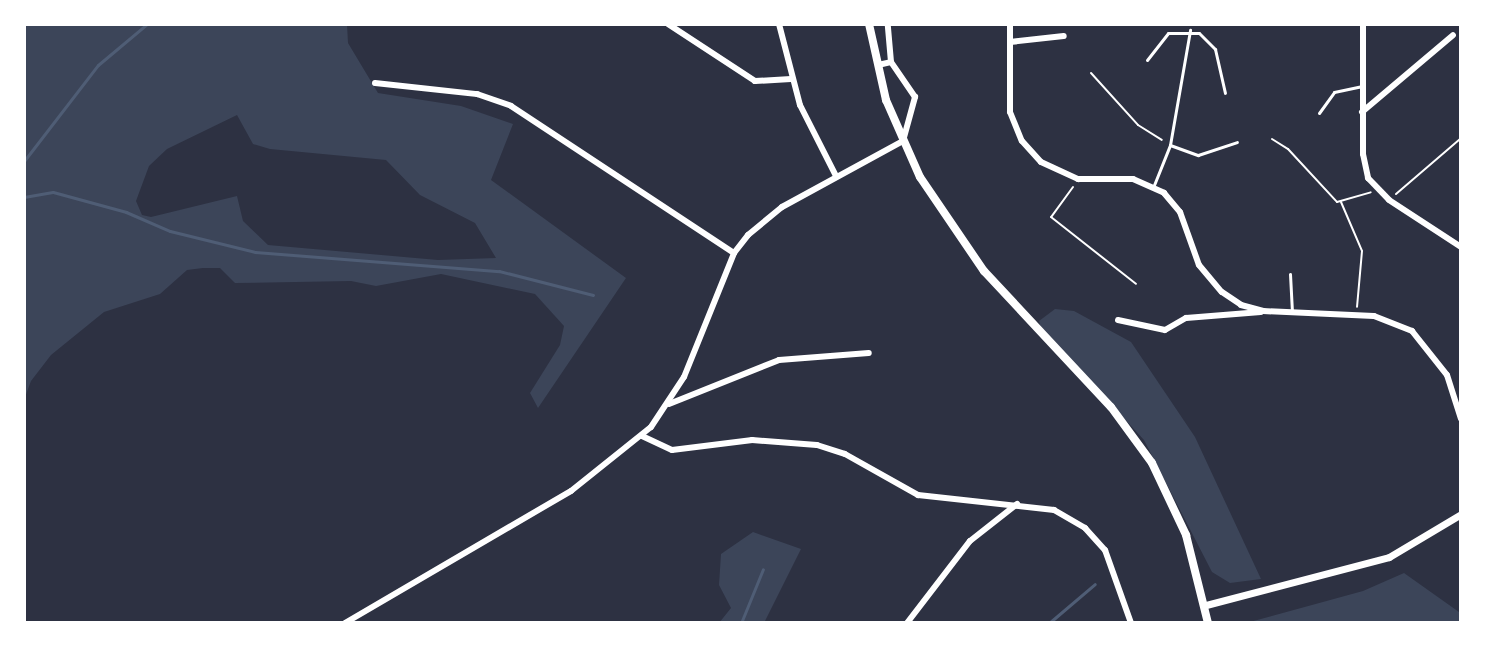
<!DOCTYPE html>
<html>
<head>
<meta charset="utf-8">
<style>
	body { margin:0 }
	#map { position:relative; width:1485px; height:647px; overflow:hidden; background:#2d3142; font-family:"Fira Sans Condensed",sans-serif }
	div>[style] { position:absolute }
	.green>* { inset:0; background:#3c4559 }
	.stream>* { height:3px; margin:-1.5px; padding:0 1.5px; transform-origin:1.5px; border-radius:1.5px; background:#4f5d75 }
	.path>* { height:2px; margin:-1px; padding:0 1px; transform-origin:1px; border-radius:1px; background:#fff }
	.service>* { height:3px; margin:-1.5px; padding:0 1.5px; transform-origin:1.5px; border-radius:1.5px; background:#fff }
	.minor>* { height:6px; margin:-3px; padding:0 3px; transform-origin:3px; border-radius:3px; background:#fff }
	.tertiary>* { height:7px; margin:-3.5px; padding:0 3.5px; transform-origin:3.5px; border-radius:3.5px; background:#fff }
	.secondary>* { height:8px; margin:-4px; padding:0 4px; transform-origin:4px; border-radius:4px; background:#fff }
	span { translate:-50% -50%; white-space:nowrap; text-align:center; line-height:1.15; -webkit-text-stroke:6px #fff; paint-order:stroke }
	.frame { position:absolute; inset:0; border:26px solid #fff; pointer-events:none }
</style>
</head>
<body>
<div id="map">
	<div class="green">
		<i style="clip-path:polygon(evenodd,24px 24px,347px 24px,348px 43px,378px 93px,461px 106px,513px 124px,491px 180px,626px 278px,538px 408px,530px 393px,560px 345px,564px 326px,535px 294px,441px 274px,376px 286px,351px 281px,235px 283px,220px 268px,203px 268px,187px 270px,160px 294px,104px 312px,51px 355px,31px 381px,24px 400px,24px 24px,237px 115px,253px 144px,270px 149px,386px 160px,420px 195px,475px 223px,496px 258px,438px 260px,268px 245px,243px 221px,237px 196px,151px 217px,142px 215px,136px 201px,149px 166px,167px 149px,237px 115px)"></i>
		<i style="clip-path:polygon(1055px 309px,1074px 311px,1131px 342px,1195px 437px,1261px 579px,1230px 583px,1212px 572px,1144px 440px,1041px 328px,1039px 321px)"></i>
		<i style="clip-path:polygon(753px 532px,801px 549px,764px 623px,719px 623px,731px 608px,719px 585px,721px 554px)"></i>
		<i style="clip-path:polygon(1404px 573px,1459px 612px,1461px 623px,1246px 623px,1363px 591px)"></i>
	</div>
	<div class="stream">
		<i style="left:24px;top:161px;width:121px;rotate:-52.4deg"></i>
		<i style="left:98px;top:65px;width:64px;rotate:-39.9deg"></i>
		<i style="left:24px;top:197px;width:29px;rotate:-10deg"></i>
		<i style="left:53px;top:192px;width:76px;rotate:15.3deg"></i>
		<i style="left:126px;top:212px;width:48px;rotate:23.4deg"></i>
		<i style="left:170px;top:231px;width:88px;rotate:13.9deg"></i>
		<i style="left:255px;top:252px;width:245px;rotate:4.5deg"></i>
		<i style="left:499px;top:271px;width:97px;rotate:14.3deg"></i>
		<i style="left:741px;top:623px;width:58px;rotate:-67.8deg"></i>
		<i style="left:1049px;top:623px;width:60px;rotate:-40.3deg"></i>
	</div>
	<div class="path">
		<i style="left:1091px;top:73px;width:70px;rotate:47.9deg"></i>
		<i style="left:1138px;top:125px;width:28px;rotate:32deg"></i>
		<i style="left:1272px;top:139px;width:19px;rotate:32deg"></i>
		<i style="left:1288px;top:149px;width:72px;rotate:47.2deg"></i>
		<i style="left:1337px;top:202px;width:35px;rotate:-16deg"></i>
		<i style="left:1073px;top:187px;width:37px;rotate:126deg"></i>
		<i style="left:1051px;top:217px;width:108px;rotate:38.2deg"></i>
		<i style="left:1396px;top:194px;width:86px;rotate:-40.7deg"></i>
		<i style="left:1341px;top:202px;width:53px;rotate:66.8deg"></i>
		<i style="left:1362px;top:251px;width:56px;rotate:95.1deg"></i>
	</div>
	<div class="service">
		<i style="left:1147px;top:60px;width:34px;rotate:-52deg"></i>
		<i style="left:1168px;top:33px;width:31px"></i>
		<i style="left:1199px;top:33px;width:23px;rotate:45deg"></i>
		<i style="left:1215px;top:49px;width:45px;rotate:77.2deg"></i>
		<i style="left:1319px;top:113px;width:26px;rotate:-54deg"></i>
		<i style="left:1334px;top:92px;width:29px;rotate:-12deg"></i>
		<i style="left:1170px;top:145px;width:30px;rotate:20deg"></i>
		<i style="left:1198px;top:155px;width:41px;rotate:-18.4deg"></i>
		<i style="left:1154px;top:185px;width:43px;rotate:-68.2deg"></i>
		<i style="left:1170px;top:145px;width:117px;rotate:-80.1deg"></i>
		<i style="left:1290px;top:274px;width:39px;rotate:87deg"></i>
	</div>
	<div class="minor">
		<i style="left:668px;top:24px;width:104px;rotate:33.2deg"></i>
		<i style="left:755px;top:81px;width:36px;rotate:-3deg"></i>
		<i style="left:779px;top:24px;width:84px;rotate:75.5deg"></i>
		<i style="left:800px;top:105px;width:80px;rotate:63.1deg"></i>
		<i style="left:1010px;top:24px;width:88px;rotate:90deg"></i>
		<i style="left:1010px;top:112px;width:31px;rotate:68deg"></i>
		<i style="left:1022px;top:141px;width:28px;rotate:48deg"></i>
		<i style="left:1041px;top:162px;width:41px;rotate:24.7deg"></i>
		<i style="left:1078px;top:179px;width:55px"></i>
		<i style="left:1133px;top:179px;width:34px;rotate:24deg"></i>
		<i style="left:1164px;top:193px;width:25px;rotate:50deg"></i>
		<i style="left:1180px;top:212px;width:56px;rotate:70.3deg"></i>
		<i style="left:1199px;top:265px;width:35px;rotate:50deg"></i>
		<i style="left:1222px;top:292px;width:23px;rotate:34deg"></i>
		<i style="left:1241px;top:305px;width:23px;rotate:15deg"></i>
		<i style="left:1263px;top:311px;width:111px;rotate:2.6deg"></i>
		<i style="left:1374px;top:316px;width:41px;rotate:21.5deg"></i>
		<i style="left:1412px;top:331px;width:56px;rotate:51.5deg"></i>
		<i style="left:1447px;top:375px;width:46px;rotate:72.3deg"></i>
		<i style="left:1363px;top:24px;width:130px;rotate:90deg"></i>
		<i style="left:1363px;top:154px;width:25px;rotate:78deg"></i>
		<i style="left:1368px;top:178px;width:30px;rotate:46deg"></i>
		<i style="left:1389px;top:200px;width:86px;rotate:33.1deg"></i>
		<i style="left:1010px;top:42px;width:54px;rotate:-6.3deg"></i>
		<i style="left:878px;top:65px;width:13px;rotate:-13deg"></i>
		<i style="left:891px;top:62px;width:38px;rotate:-95deg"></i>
		<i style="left:375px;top:83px;width:103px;rotate:6.2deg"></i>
		<i style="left:477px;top:94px;width:36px;rotate:19deg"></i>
		<i style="left:511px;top:106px;width:267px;rotate:33.4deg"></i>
		<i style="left:1362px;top:112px;width:119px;rotate:-40.2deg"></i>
		<i style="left:1118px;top:320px;width:48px;rotate:12deg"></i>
		<i style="left:1165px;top:330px;width:24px;rotate:-30deg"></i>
		<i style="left:1186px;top:318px;width:75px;rotate:-4.6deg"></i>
		<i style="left:669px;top:404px;width:118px;rotate:-21.8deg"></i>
		<i style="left:779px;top:360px;width:90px;rotate:-4.4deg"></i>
		<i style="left:642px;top:436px;width:33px;rotate:25deg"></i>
		<i style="left:672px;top:450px;width:81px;rotate:-7.1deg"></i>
		<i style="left:752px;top:440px;width:65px;rotate:4.4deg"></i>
		<i style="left:817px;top:445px;width:29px;rotate:18deg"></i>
		<i style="left:845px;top:454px;width:84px;rotate:29.3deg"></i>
		<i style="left:918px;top:495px;width:137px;rotate:6.3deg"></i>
		<i style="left:1054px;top:510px;width:36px;rotate:30deg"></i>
		<i style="left:1085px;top:528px;width:30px;rotate:48deg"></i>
		<i style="left:1105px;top:550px;width:77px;rotate:70.4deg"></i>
		<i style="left:345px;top:623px;width:262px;rotate:-30.3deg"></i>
		<i style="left:571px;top:491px;width:102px;rotate:-38.7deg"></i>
		<i style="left:651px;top:427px;width:60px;rotate:-56.6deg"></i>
		<i style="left:684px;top:377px;width:134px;rotate:-68deg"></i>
		<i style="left:734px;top:253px;width:23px;rotate:-52deg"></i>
		<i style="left:748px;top:235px;width:44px;rotate:-39.5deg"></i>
		<i style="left:782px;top:207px;width:138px;rotate:-28.6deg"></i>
		<i style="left:903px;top:141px;width:46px;rotate:-74.7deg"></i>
		<i style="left:915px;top:97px;width:42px;rotate:-124.4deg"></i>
		<i style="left:907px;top:623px;width:103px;rotate:-52.5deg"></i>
		<i style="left:970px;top:541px;width:60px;rotate:-38.2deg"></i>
	</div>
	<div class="tertiary">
		<i style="left:1206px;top:605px;width:189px;rotate:-14.7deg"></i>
		<i style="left:1389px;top:557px;width:84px;rotate:-30.8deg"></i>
	</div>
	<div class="secondary">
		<i style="left:869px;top:24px;width:78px;rotate:77.4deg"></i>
		<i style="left:886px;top:100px;width:84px;rotate:66.2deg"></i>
		<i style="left:920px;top:177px;width:114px;rotate:55.8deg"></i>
		<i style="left:984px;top:271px;width:186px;rotate:47deg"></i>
		<i style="left:1111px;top:407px;width:69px;rotate:53.8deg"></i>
		<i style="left:1152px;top:463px;width:80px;rotate:64.7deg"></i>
		<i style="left:1186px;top:535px;width:91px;rotate:76deg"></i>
	</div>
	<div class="frame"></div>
</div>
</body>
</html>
